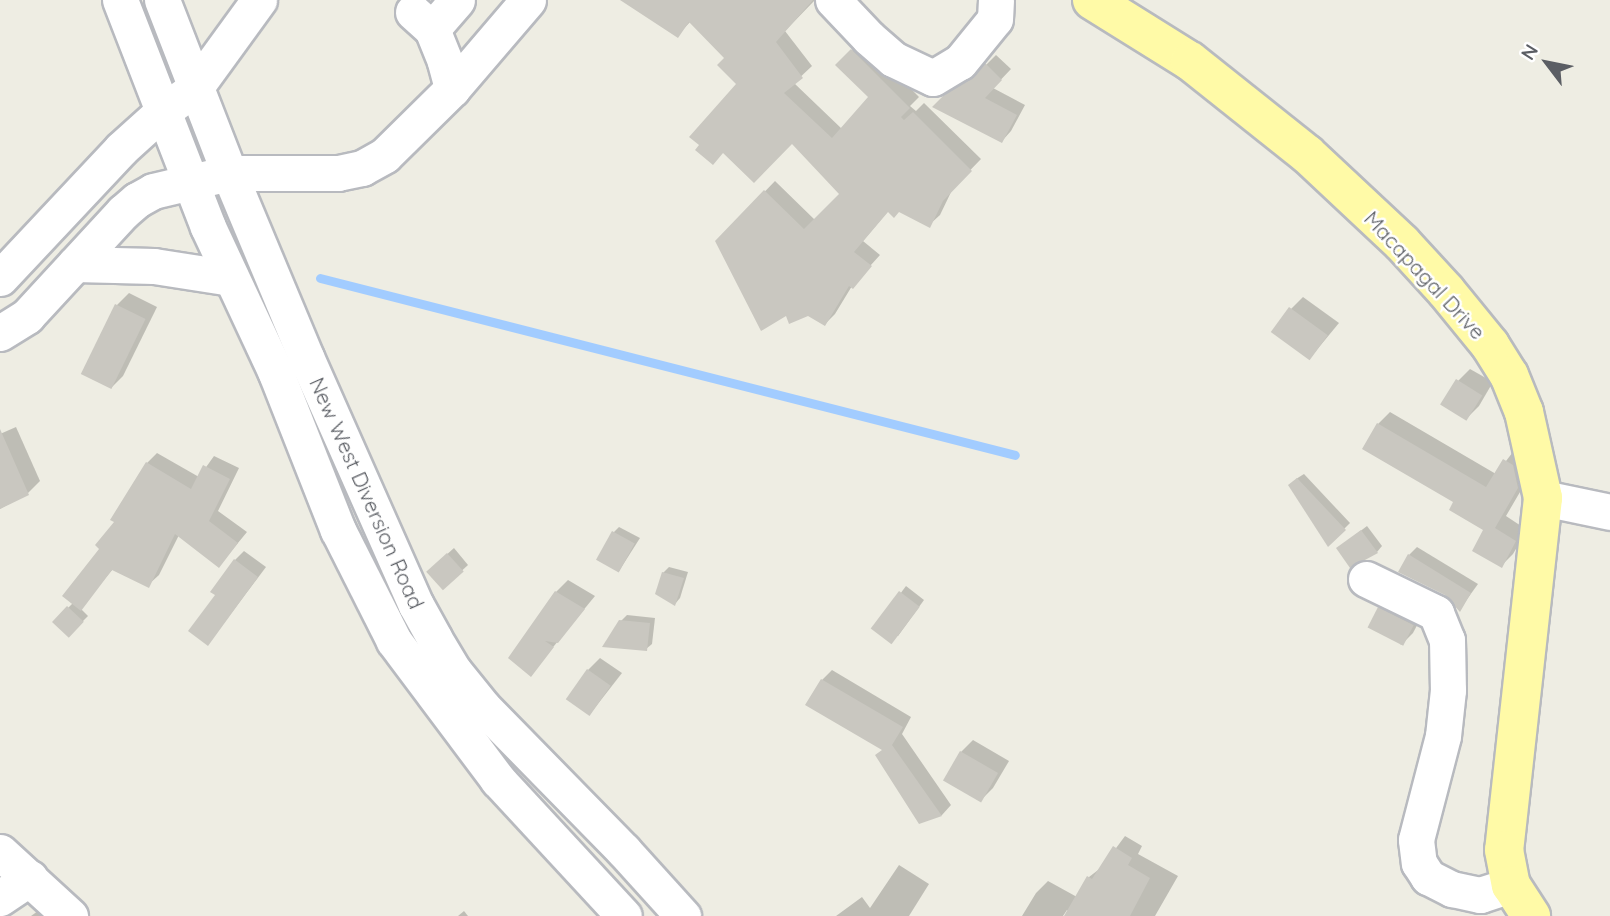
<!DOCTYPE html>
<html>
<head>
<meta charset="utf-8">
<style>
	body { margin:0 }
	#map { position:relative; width:1610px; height:916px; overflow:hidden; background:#eeede3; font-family:Quicksand,sans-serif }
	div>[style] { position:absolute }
	.shadow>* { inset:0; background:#0003 }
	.stream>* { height:9px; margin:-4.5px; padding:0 4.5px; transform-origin:4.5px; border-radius:4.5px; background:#a2ccff }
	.building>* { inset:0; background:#c9c7c0; transform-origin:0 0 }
	.roads { filter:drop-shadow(2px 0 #b8babf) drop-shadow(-2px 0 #b8babf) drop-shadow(0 2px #b8babf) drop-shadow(0 -2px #b8babf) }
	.minor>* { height:35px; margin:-17.5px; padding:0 17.5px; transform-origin:17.5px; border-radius:17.5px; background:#fff }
	.major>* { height:38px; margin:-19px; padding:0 19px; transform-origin:19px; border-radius:19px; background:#fffaa7 }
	span { translate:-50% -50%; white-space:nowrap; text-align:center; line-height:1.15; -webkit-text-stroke:5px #fff; paint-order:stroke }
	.street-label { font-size:21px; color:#5b5e64 }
	.north { position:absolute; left:1512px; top:28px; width:70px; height:70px; -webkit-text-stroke:5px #fff; paint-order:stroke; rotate:302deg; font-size:19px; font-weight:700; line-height:28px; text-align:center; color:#5b5e64 }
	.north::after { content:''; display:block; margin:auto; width:24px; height:32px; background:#5b5e64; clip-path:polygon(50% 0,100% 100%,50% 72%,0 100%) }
</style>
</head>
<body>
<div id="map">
	<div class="shadow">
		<i style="clip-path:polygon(651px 0,815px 0,785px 31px,812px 66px,794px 83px,842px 129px,870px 97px,837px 65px,863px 40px,919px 97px,910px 106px,916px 111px,924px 103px,981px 159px,953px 188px,940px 215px,929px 225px,899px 210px,889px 210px,863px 241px,880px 255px,852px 286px,835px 314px,825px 324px,808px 314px,787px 314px,717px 241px,775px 181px,815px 220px,841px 194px,738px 84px,727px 58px,691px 21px,677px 36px)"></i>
		<i style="clip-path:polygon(996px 55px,1011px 69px,993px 88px,1025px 105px,1011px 131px,1002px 141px,935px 106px,954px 86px,980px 71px)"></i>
		<i style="clip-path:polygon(129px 293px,157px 307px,123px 376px,111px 388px,117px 305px)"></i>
		<i style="clip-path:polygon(1303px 297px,1339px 323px,1310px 358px,1291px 309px)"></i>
		<i style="clip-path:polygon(1470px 369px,1493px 382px,1479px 406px,1467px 418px,1458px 381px)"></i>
		<i style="clip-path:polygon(1390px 412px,1496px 474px,1516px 448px,1530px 475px,1506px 516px,1527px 530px,1513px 554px,1501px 566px,1486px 530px,1378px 424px)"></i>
		<i style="clip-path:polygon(16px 427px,40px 481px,28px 493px,0 509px,0 434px)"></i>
		<i style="clip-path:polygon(157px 453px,199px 477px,214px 456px,239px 468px,218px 511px,247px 532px,219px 566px,179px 535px,159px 575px,148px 585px,113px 569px,80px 608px,88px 616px,68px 636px,54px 622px,73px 603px,147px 463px)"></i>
		<i style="clip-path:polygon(1304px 474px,1350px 523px,1328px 545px,1296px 479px)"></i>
		<i style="clip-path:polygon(1367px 526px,1382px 546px,1377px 552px,1338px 548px)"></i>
		<i style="clip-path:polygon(619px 527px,640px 538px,619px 571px,614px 532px)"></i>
		<i style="clip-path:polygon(1417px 547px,1478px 584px,1460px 609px,1409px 555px)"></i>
		<i style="clip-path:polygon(454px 548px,468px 565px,443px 588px,434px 566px)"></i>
		<i style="clip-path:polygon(244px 551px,266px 567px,208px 644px,235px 560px)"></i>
		<i style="clip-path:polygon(669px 567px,688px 572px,680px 598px,675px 604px,663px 573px)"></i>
		<i style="clip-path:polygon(568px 580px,595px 596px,531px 674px,556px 592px)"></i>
		<i style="clip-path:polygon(906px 586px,924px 600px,898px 636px,874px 629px)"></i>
		<i style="clip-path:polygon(1391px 596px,1424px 612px,1413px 633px,1401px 645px,1379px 608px)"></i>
		<i style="clip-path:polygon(627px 615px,655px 618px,652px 644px,646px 649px,621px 621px)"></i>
		<i style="clip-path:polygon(600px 658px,622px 673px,590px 714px,588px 670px)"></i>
		<i style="clip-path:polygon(832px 670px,911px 717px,902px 734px,951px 805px,942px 815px,920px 822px,884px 749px,822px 680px)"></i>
		<i style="clip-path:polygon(973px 740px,1009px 761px,993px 788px,981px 800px,945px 779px,961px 752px)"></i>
		<i style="clip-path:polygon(1125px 836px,1142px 846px,1138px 854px,1178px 876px,1155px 916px,1079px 916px,1067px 910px,1063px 916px,1022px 916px,1036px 893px,1048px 881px,1077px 897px,1089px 877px,1102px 867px)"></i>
		<i style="clip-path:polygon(899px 865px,929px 884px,909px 916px,836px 916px,862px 897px,870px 908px)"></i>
		<i style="clip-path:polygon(42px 908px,47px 916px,31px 916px)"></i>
		<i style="clip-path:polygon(464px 911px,468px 916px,458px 916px)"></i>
	</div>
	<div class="stream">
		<i style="left:320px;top:278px;width:717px;rotate:14.29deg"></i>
	</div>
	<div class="building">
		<i style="clip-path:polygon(620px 0,813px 0,776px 42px,803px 78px,784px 93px,832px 138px,868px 97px,835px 65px,851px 49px,910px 108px,901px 117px,904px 120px,913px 112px,972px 171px,943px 201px,930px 228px,899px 212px,894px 218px,888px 212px,854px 252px,872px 266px,853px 289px,849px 286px,825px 326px,808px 316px,789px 324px,786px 316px,761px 331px,715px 241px,764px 190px,804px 229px,839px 194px,792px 144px,754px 183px,723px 153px,713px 165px,695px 150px,699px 145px,689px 137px,736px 84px,717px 65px,724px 58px,689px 22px,678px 38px)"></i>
		<i style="clip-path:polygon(985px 63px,1002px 80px,985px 98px,1017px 115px,1002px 143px,932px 107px,943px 96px,971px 79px)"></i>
		<i style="left:115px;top:304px;width:34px;height:78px;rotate:26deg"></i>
		<i style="left:1289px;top:307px;width:48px;height:31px;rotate:36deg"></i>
		<i style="left:1456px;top:379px;width:31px;height:30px;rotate:32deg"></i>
		<i style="clip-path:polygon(1377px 423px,1486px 487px,1503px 459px,1513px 465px,1518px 488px,1495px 528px,1516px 541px,1502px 568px,1472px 551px,1483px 530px,1449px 510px,1453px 502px,1362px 449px)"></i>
		<i style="clip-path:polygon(0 429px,29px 495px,0 509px)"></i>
		<i style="clip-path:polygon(146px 462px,191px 489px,203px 465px,230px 479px,209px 521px,238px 543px,219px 568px,175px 534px,149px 588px,112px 570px,81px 611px,62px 596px,99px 549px,95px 545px,114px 522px,110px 520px)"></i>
		<i style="clip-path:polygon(1297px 478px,1346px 530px,1328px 547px,1288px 485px)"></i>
		<i style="clip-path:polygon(1361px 530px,1378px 553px,1350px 568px,1336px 548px)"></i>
		<i style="left:612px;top:531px;width:26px;height:33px;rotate:29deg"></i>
		<i style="left:447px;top:553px;width:25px;height:28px;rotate:48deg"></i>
		<i style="clip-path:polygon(1408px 554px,1471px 593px,1460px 612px,1445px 595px,1398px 572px)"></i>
		<i style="clip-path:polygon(234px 559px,258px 577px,208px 646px,188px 631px,215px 595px,210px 592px)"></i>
		<i style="clip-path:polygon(662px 572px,684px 578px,675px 606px,655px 594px)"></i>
		<i style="clip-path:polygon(555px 591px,585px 609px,558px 643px,545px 641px,554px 647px,531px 677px,508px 658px)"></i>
		<i style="left:899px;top:591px;width:26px;height:47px;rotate:37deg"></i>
		<i style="left:67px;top:606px;width:23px;height:22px;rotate:43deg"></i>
		<i style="left:1378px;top:607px;width:40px;height:23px;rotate:27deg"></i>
		<i style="clip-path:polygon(619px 620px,650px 623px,647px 651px,602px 647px)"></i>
		<i style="left:587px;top:669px;width:29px;height:37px;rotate:35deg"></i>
		<i style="clip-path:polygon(821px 679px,903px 727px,892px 745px,942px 816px,919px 824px,875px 755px,882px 750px,805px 705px)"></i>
		<i style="left:960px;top:751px;width:44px;height:34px;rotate:30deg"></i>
		<i style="clip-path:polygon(1113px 846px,1132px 858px,1128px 865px,1150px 878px,1130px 916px,1064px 916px,1087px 876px,1092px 879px)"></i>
	</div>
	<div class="roads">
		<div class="minor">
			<i style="left:120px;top:0;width:243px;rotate:68.8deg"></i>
			<i style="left:208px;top:227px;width:161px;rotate:65deg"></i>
			<i style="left:276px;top:373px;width:169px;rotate:68.5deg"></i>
			<i style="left:338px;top:530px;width:124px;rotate:63.2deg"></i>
			<i style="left:394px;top:641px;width:174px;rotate:53.2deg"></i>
			<i style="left:498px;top:780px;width:185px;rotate:47.2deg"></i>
			<i style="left:162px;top:0;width:186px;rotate:68.8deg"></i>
			<i style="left:229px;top:173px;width:199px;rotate:67.3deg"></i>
			<i style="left:306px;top:357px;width:271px;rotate:66.1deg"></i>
			<i style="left:416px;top:605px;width:38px;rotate:61deg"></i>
			<i style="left:434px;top:638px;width:39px;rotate:59deg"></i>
			<i style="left:454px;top:671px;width:46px;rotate:51.1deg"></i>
			<i style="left:483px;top:707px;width:202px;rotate:45.6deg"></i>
			<i style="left:624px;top:851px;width:88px;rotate:47.8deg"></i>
			<i style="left:833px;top:0;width:52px;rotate:46.5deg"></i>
			<i style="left:869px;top:38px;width:32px;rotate:41deg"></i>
			<i style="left:893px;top:59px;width:44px;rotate:25.4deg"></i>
			<i style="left:933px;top:78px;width:31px;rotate:-31deg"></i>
			<i style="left:960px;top:62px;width:55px;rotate:-50.9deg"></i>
			<i style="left:995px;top:19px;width:19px;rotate:-87deg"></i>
			<i style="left:413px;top:12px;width:25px;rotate:42deg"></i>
			<i style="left:432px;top:29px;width:35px;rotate:68deg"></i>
			<i style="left:445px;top:62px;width:28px;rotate:75deg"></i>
			<i style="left:432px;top:29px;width:38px;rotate:-49deg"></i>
			<i style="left:75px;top:264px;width:79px;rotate:1.5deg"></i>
			<i style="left:154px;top:266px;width:78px;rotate:8.9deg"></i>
			<i style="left:0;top:278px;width:177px;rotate:-46.8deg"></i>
			<i style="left:121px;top:149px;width:55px;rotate:-42.1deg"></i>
			<i style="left:162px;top:112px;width:41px;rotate:-36deg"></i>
			<i style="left:195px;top:88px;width:109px;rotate:-54deg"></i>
			<i style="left:0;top:333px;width:32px;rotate:-32deg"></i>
			<i style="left:27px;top:316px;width:142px;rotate:-47.3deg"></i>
			<i style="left:123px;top:212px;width:18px;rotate:-41deg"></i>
			<i style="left:137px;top:200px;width:18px;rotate:-29deg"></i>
			<i style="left:153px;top:191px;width:78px;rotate:-13.3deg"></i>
			<i style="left:229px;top:173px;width:109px"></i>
			<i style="left:338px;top:173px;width:25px;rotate:-12deg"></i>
			<i style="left:362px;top:168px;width:26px;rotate:-29deg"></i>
			<i style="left:385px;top:155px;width:94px;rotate:-44.6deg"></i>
			<i style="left:452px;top:89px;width:117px;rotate:-49.5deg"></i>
			<i style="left:1543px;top:498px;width:68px;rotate:11.8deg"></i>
			<i style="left:1366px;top:579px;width:78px;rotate:25.9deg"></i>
			<i style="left:1436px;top:613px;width:29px;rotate:68deg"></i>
			<i style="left:1447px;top:640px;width:50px;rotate:88.9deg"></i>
			<i style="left:1448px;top:690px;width:46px;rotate:96.2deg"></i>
			<i style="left:1443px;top:736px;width:107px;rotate:104.6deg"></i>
			<i style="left:1416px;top:840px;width:23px;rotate:83deg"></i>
			<i style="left:1419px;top:863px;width:17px;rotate:57deg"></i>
			<i style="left:1428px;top:877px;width:27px;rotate:27deg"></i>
			<i style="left:1452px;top:889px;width:29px;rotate:12deg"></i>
			<i style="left:1480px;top:895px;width:33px;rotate:-18deg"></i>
			<i style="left:0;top:852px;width:95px;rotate:42.4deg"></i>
			<i style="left:0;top:898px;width:36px;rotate:-34deg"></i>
		</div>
		<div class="major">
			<i style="left:1092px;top:0;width:115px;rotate:31.9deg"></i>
			<i style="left:1190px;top:61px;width:149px;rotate:38.5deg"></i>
			<i style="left:1307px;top:154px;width:130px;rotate:43.1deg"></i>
			<i style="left:1402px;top:243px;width:65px;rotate:47.5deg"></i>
			<i style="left:1446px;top:291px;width:70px;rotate:50.8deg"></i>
			<i style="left:1490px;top:345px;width:36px;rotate:58deg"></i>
			<i style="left:1509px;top:375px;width:40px;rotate:68deg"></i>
			<i style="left:1524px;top:412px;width:88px;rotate:77.5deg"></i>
			<i style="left:1543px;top:498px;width:354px;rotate:96.3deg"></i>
			<i style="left:1504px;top:850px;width:36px;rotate:79deg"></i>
			<i style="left:1511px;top:885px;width:37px;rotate:57deg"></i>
		</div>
	</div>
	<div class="street-label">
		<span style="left:1425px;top:275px;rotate:47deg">Macapagal Drive</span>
		<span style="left:367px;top:493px;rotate:66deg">New West Diversion Road</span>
	</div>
	<div class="north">N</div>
</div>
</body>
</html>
